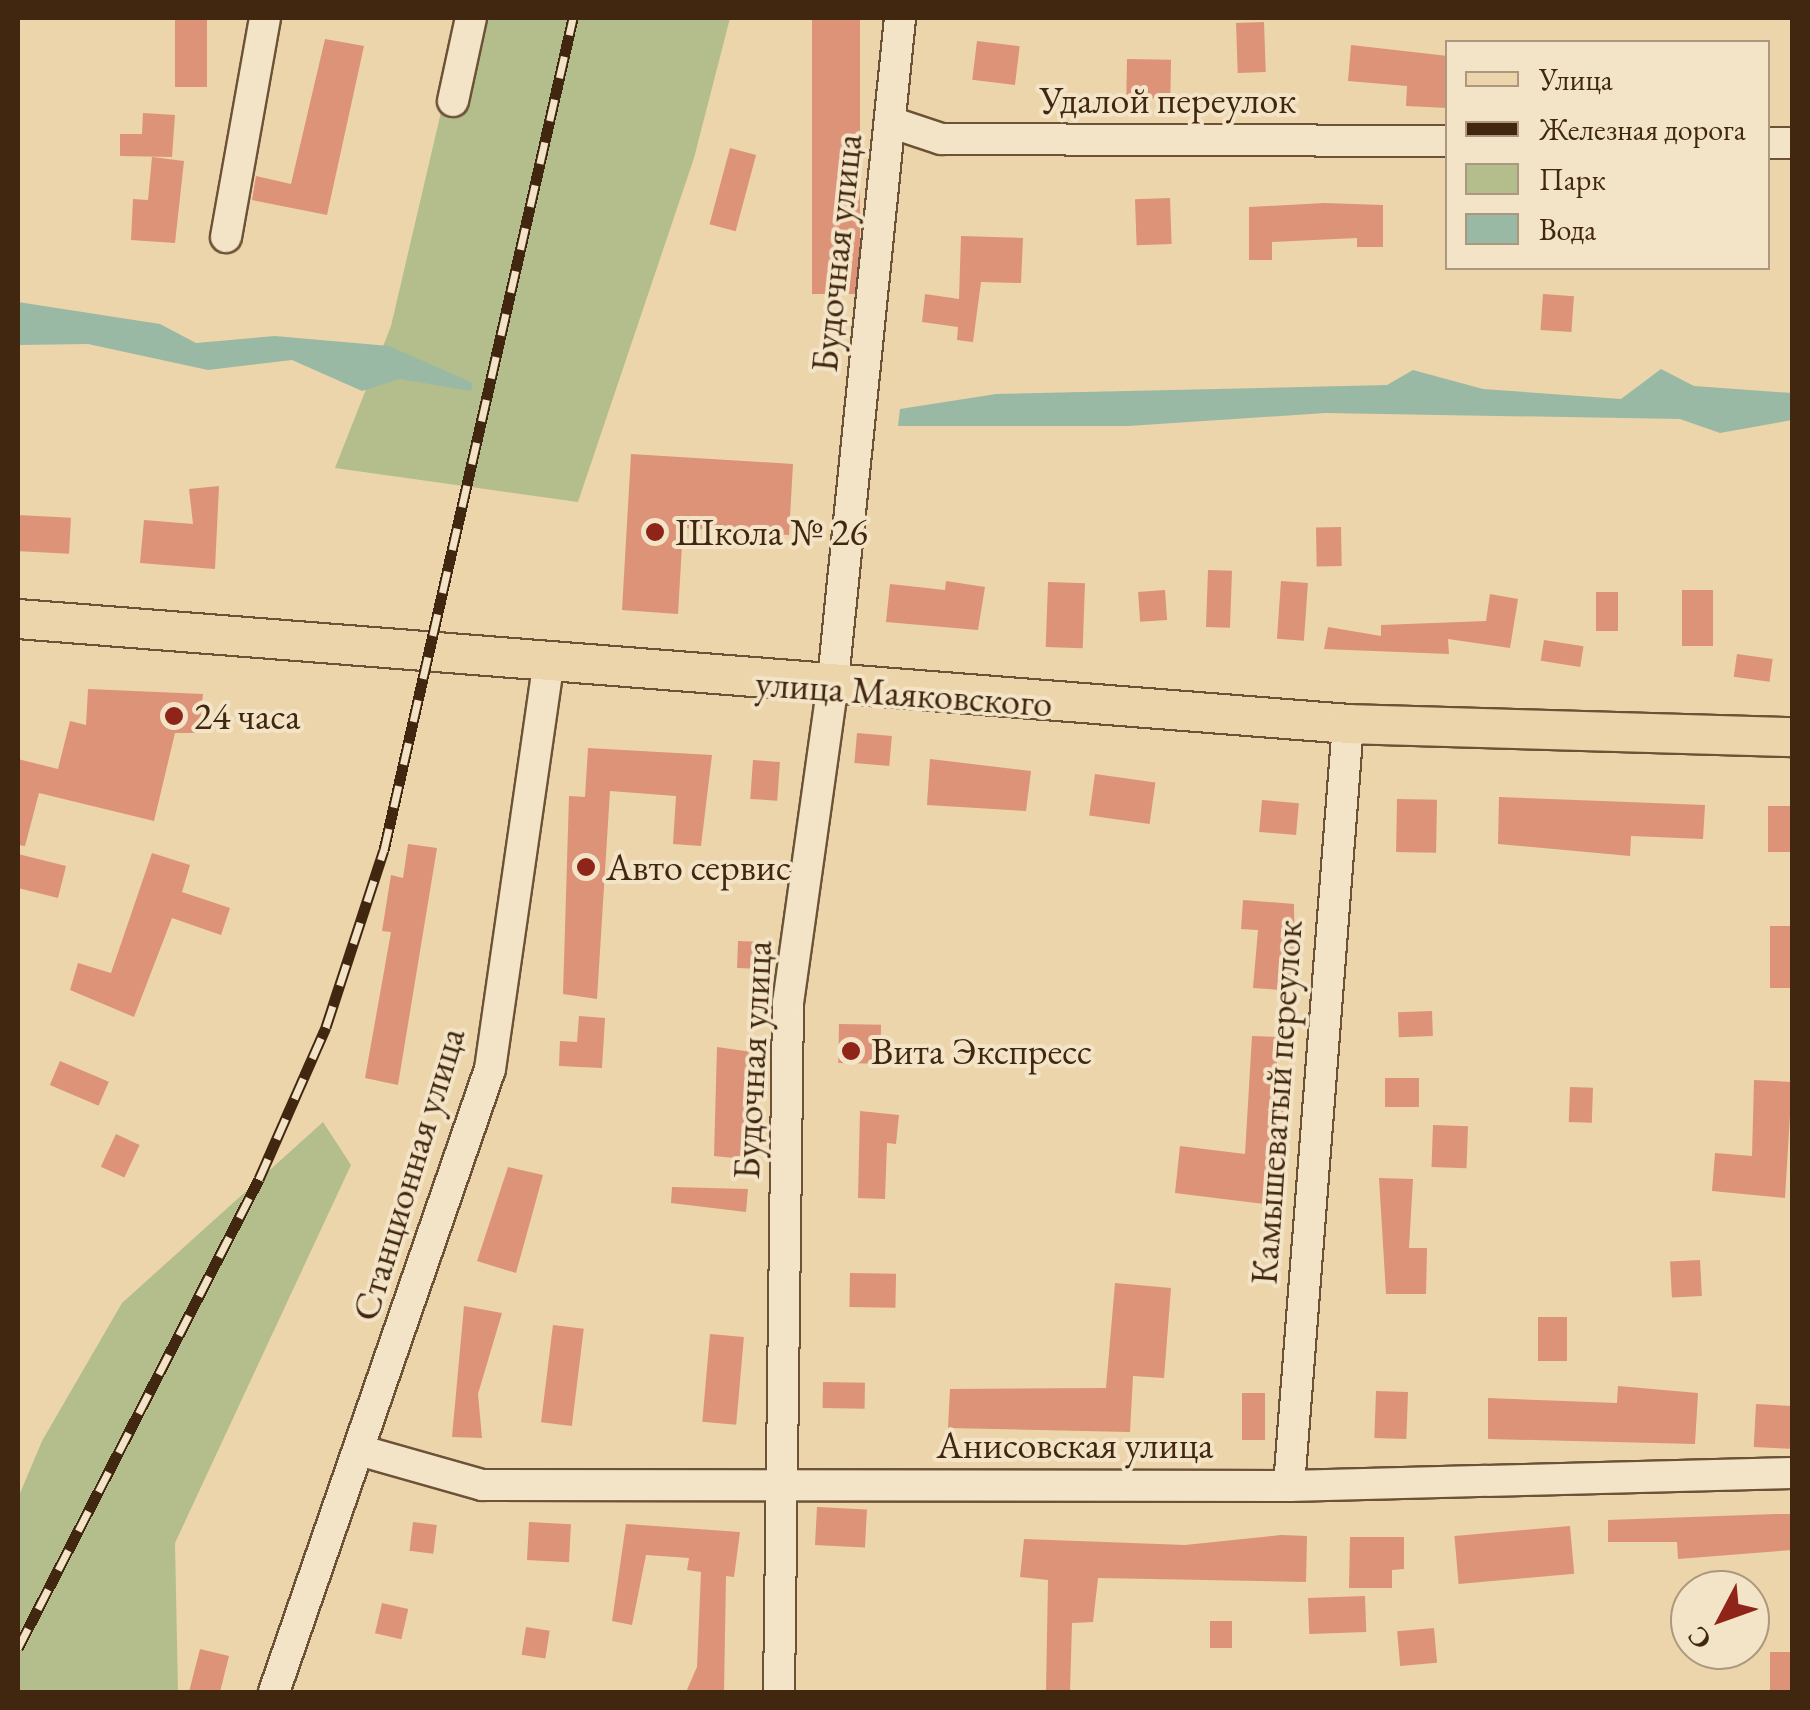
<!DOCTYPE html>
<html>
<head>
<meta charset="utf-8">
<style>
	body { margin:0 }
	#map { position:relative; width:1810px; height:1710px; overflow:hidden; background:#ecd5aa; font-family:"EB Garamond",serif }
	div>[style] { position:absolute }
	.green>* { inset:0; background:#b3be8c }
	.water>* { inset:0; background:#99b9a5 }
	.building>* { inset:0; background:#dc9378; transform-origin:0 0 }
	.roads { filter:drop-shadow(2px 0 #6c5236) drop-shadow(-2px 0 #6c5236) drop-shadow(0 2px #6c5236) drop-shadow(0 -2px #6c5236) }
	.minor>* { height:30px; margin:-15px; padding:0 15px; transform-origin:15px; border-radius:15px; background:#f3e4c8 }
	.major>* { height:38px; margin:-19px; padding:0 19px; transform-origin:19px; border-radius:19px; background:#ecd5aa }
	.rail>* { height:11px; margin-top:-5.5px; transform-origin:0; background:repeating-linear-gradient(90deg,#f3e4c8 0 22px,#422710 0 44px); box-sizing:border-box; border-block:2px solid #422710 }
	.dots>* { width:28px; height:28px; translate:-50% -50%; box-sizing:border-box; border:5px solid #f3e4c8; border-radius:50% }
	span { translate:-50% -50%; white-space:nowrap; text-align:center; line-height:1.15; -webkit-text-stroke:8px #f3e4c8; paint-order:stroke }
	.street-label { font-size:38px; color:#422710 }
	.poi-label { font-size:38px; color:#422710 }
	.left { translate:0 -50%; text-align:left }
	.frame { position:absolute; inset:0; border:20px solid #422710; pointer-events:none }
	.legend { position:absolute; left:1445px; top:40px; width:325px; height:230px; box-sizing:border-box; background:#f3e4c8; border:2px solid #ac987e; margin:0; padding:12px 18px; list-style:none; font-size:30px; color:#422710 }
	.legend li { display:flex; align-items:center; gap:20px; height:50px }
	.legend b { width:50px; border:2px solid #ac987e }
	.north { position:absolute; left:1670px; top:1570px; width:100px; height:100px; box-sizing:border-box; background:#f3e4c8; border:2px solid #ac987e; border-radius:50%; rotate:229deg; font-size:28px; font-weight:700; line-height:40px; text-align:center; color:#422710 }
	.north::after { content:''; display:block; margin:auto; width:35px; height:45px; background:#8f2418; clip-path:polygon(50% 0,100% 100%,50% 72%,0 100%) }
</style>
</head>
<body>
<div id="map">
	<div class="green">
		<i style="clip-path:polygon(463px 18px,730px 18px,694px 158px,578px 502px,335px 468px,391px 326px)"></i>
		<i style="clip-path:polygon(323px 1122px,351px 1165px,175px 1543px,178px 1692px,18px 1692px,18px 1498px,42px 1441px,122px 1303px)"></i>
	</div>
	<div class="water">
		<i style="clip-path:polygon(18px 302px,160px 324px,196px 343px,275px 336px,389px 346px,473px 383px,471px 391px,400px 379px,362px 391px,292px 360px,208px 370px,88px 344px,18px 345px)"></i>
		<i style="clip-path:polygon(1661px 369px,1694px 386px,1792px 393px,1792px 420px,1720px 433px,1680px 419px,1325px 413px,1128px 426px,898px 426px,900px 409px,996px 394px,1387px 385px,1413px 370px,1483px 389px,1621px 399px)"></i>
	</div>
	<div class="building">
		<i style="left:175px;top:18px;width:32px;height:69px"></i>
		<i style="left:812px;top:18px;width:48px;height:276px"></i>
		<i style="left:1264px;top:22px;width:50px;height:28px;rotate:88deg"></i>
		<i style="clip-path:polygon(325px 39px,364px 46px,327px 215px,252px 200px,256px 176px,291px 184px)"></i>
		<i style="left:977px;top:41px;width:43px;height:39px;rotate:7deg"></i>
		<i style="clip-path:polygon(1351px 45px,1448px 56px,1448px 108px,1406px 106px,1407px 86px,1348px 81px)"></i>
		<i style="left:1127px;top:59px;width:44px;height:39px;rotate:1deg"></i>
		<i style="clip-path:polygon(143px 113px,175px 115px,172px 157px,120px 156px,120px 134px,142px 134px)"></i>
		<i style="left:730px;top:148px;width:27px;height:79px;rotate:15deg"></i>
		<i style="clip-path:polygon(152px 157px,184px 161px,175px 243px,131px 240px,133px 199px,148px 200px)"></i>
		<i style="left:1170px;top:198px;width:46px;height:35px;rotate:88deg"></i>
		<i style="clip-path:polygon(1324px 203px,1383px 205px,1383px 247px,1357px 247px,1357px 238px,1272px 242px,1272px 260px,1249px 260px,1249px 207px)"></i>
		<i style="clip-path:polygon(961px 236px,1023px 238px,1021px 283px,981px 282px,973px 342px,957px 340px,958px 327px,922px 322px,925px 294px,959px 299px)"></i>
		<i style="left:1543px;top:294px;width:31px;height:36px;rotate:4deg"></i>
		<i style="clip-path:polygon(631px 454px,793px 464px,789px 535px,683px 528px,678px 614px,622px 610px)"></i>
		<i style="clip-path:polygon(219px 486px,215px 569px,140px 563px,144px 520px,193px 524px,189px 489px)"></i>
		<i style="left:18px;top:515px;width:53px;height:36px;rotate:3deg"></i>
		<i style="left:1341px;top:527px;width:39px;height:25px;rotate:89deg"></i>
		<i style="left:1208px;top:570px;width:24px;height:57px;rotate:2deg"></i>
		<i style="clip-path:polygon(946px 581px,985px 587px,978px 630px,886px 622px,890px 584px,945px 590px)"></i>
		<i style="left:1281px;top:581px;width:27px;height:58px;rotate:4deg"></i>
		<i style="left:1048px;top:582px;width:37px;height:65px;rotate:2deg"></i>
		<i style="left:1165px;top:590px;width:30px;height:27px;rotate:86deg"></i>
		<i style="left:1682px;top:590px;width:31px;height:56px"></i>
		<i style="left:1596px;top:592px;width:22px;height:39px"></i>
		<i style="clip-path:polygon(1490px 594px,1518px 599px,1510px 648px,1448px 639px,1449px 654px,1324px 649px,1328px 627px,1381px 636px,1381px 625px,1486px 621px)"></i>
		<i style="left:1544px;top:640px;width:40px;height:21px;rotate:9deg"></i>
		<i style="left:1737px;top:654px;width:36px;height:23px;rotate:8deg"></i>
		<i style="clip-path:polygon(88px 689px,203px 694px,199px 733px,175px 733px,154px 821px,39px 793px,25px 846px,18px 845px,18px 759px,58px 769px,70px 721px,86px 725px)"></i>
		<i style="left:857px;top:733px;width:35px;height:30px;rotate:5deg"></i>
		<i style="clip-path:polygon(588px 748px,712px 755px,701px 846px,673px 844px,676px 796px,610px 791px,597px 999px,563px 994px,569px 796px,585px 797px)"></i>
		<i style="clip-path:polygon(930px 759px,1031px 771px,1026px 811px,927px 805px)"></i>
		<i style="left:753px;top:760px;width:27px;height:39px;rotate:4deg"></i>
		<i style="left:1095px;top:774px;width:61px;height:42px;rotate:8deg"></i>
		<i style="clip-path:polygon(1499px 797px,1705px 805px,1703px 839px,1631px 836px,1630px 856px,1498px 844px)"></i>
		<i style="left:1397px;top:799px;width:40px;height:53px;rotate:1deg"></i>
		<i style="left:1262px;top:800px;width:37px;height:32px;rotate:5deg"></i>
		<i style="left:1768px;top:806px;width:24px;height:46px"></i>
		<i style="clip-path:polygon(408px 844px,437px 848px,398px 1085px,365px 1078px,391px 932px,382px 931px,391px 875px,403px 878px)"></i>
		<i style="clip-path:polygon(152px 853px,190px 865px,182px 892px,230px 908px,221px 935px,172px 918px,134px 1017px,70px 990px,78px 963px,111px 973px)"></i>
		<i style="clip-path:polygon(18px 854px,66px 866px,58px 898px,18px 888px)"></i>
		<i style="clip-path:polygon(1243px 900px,1294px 904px,1295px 991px,1253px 988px,1258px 930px,1241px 929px)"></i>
		<i style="left:1792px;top:926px;width:62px;height:22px;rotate:90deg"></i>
		<i style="left:738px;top:941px;width:26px;height:27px;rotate:2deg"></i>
		<i style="left:1432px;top:1011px;width:25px;height:34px;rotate:88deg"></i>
		<i style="clip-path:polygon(579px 1016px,605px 1018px,602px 1068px,559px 1066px,560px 1041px,577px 1042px)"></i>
		<i style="left:839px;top:1024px;width:42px;height:39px;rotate:1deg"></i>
		<i style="clip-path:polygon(1252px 1036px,1277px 1037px,1277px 1075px,1291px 1075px,1264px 1204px,1175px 1193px,1180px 1146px,1245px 1154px)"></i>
		<i style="clip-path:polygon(717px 1047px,752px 1052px,744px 1159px,714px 1156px)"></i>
		<i style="left:60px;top:1061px;width:53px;height:26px;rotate:23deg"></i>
		<i style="left:1385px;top:1078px;width:34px;height:29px"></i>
		<i style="clip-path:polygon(1754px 1080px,1792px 1082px,1785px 1198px,1712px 1191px,1715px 1153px,1752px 1156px)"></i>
		<i style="left:1570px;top:1087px;width:23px;height:35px;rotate:2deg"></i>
		<i style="clip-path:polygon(860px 1111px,899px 1115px,896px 1144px,887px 1143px,885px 1199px,858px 1198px)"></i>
		<i style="left:1433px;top:1125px;width:35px;height:42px;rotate:2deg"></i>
		<i style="left:116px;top:1134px;width:26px;height:36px;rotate:25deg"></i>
		<i style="clip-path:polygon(508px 1167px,543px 1175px,516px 1273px,477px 1261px)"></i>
		<i style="clip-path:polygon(1379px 1178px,1413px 1179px,1409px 1248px,1427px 1248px,1426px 1294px,1386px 1294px)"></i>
		<i style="clip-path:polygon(672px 1187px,748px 1189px,746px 1212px,671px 1203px)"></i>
		<i style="left:1700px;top:1260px;width:36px;height:30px;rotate:87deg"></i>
		<i style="left:850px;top:1273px;width:46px;height:34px;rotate:1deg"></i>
		<i style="clip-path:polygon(1115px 1283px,1171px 1288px,1164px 1378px,1133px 1376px,1130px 1432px,948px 1428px,950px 1389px,1106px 1388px)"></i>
		<i style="clip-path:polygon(464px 1306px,502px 1313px,478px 1394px,482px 1438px,452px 1437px)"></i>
		<i style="left:1538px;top:1317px;width:29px;height:44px"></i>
		<i style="left:553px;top:1325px;width:31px;height:98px;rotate:7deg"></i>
		<i style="left:710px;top:1334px;width:34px;height:88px;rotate:5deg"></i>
		<i style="left:823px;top:1382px;width:42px;height:26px;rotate:1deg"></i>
		<i style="clip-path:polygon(1618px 1386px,1698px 1393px,1695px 1444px,1488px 1439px,1488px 1398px,1617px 1403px)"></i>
		<i style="left:1376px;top:1391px;width:32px;height:47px;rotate:2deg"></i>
		<i style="left:1242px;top:1393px;width:23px;height:47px"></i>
		<i style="left:1756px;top:1404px;width:36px;height:43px;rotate:3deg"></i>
		<i style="left:817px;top:1507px;width:50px;height:38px;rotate:3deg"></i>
		<i style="clip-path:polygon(1776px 1514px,1792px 1514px,1792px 1550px,1678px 1559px,1677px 1542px,1608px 1542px,1608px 1520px)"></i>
		<i style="left:413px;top:1522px;width:24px;height:29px;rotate:7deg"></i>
		<i style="left:529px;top:1522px;width:42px;height:38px;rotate:3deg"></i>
		<i style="clip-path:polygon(626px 1524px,740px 1532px,734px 1577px,726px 1576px,724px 1692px,686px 1692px,697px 1667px,701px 1572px,687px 1570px,689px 1558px,646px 1555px,632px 1625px,612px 1621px)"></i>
		<i style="left:1570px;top:1526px;width:48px;height:116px;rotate:85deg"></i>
		<i style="clip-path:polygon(1281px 1535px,1307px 1536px,1306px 1582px,1098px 1578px,1093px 1622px,1072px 1623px,1070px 1692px,1046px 1692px,1048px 1580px,1020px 1577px,1024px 1539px,1185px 1545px)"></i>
		<i style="clip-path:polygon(1350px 1537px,1404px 1537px,1404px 1569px,1392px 1570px,1392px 1588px,1349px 1588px)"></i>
		<i style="left:1365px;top:1596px;width:36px;height:57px;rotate:88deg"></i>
		<i style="left:382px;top:1603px;width:27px;height:31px;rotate:13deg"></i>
		<i style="left:1210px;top:1621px;width:22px;height:27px"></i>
		<i style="left:526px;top:1627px;width:24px;height:28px;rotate:9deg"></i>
		<i style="left:1434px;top:1628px;width:35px;height:37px;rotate:85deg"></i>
		<i style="clip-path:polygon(200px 1649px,229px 1656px,220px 1692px,189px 1692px)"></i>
		<i style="left:1770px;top:1652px;width:22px;height:39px"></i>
	</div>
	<div class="roads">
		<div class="minor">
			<i style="left:453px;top:101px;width:85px;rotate:-77.8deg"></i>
			<i style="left:890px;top:122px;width:54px;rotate:18.4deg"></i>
			<i style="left:941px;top:139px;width:507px;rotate:0.23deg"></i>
			<i style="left:1768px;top:143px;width:24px"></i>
			<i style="left:226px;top:237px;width:222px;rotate:-79.9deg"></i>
			<i style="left:362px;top:1451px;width:125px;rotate:15.8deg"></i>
			<i style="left:482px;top:1485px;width:807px;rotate:0.07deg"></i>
			<i style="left:1289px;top:1486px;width:503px;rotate:-1.48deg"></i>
			<i style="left:1289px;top:1486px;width:764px;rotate:-85.57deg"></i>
			<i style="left:274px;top:1692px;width:659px;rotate:-70.88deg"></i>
			<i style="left:490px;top:1069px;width:411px;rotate:-81.8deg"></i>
			<i style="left:779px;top:1692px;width:689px;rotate:-89.25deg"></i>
			<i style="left:788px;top:1003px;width:316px;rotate:-82deg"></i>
			<i style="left:832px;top:690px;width:675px;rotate:-84.22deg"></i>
		</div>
		<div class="major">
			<i style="left:18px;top:619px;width:1334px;rotate:4.51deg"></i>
			<i style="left:1348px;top:724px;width:444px;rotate:1.7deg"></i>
		</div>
	</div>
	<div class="rail">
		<i style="left:18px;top:1648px;width:527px;rotate:-62.8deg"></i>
		<i style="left:259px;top:1179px;width:166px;rotate:-66.2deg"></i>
		<i style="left:326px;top:1027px;width:186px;rotate:-71.9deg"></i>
		<i style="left:384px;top:850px;width:853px;rotate:-77.2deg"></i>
	</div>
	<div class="dots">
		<i style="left:655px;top:532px;background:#8f2418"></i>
		<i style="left:174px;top:716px;background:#8f2418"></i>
		<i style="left:586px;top:867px;background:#8f2418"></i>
		<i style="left:851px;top:1051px;background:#8f2418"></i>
	</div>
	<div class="street-label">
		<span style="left:1168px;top:100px">Удалой переулок</span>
		<span style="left:836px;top:253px;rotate:-84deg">Будочная улица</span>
		<span style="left:904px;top:693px;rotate:4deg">улица Маяковского</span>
		<span style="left:752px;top:1060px;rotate:-87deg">Будочная улица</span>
		<span style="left:1276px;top:1102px;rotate:-86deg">Камышеватый переулок</span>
		<span style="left:408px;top:1174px;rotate:-73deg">Станционная улица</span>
		<span style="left:1075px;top:1445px">Анисовская улица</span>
	</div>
	<div class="poi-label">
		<span class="left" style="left:675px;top:532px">Школа № 26</span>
		<span class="left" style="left:194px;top:716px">24 часа</span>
		<span class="left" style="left:606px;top:867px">Авто сервис</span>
		<span class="left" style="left:871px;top:1051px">Вита Экспресс</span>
	</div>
	<div class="frame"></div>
	<ul class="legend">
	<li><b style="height:12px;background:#ecd5aa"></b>Улица</li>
	<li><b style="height:12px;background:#422710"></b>Железная дорога</li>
	<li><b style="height:28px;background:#b3be8c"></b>Парк</li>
	<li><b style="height:28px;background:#99b9a5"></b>Вода</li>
	</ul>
	<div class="north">С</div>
</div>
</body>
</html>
